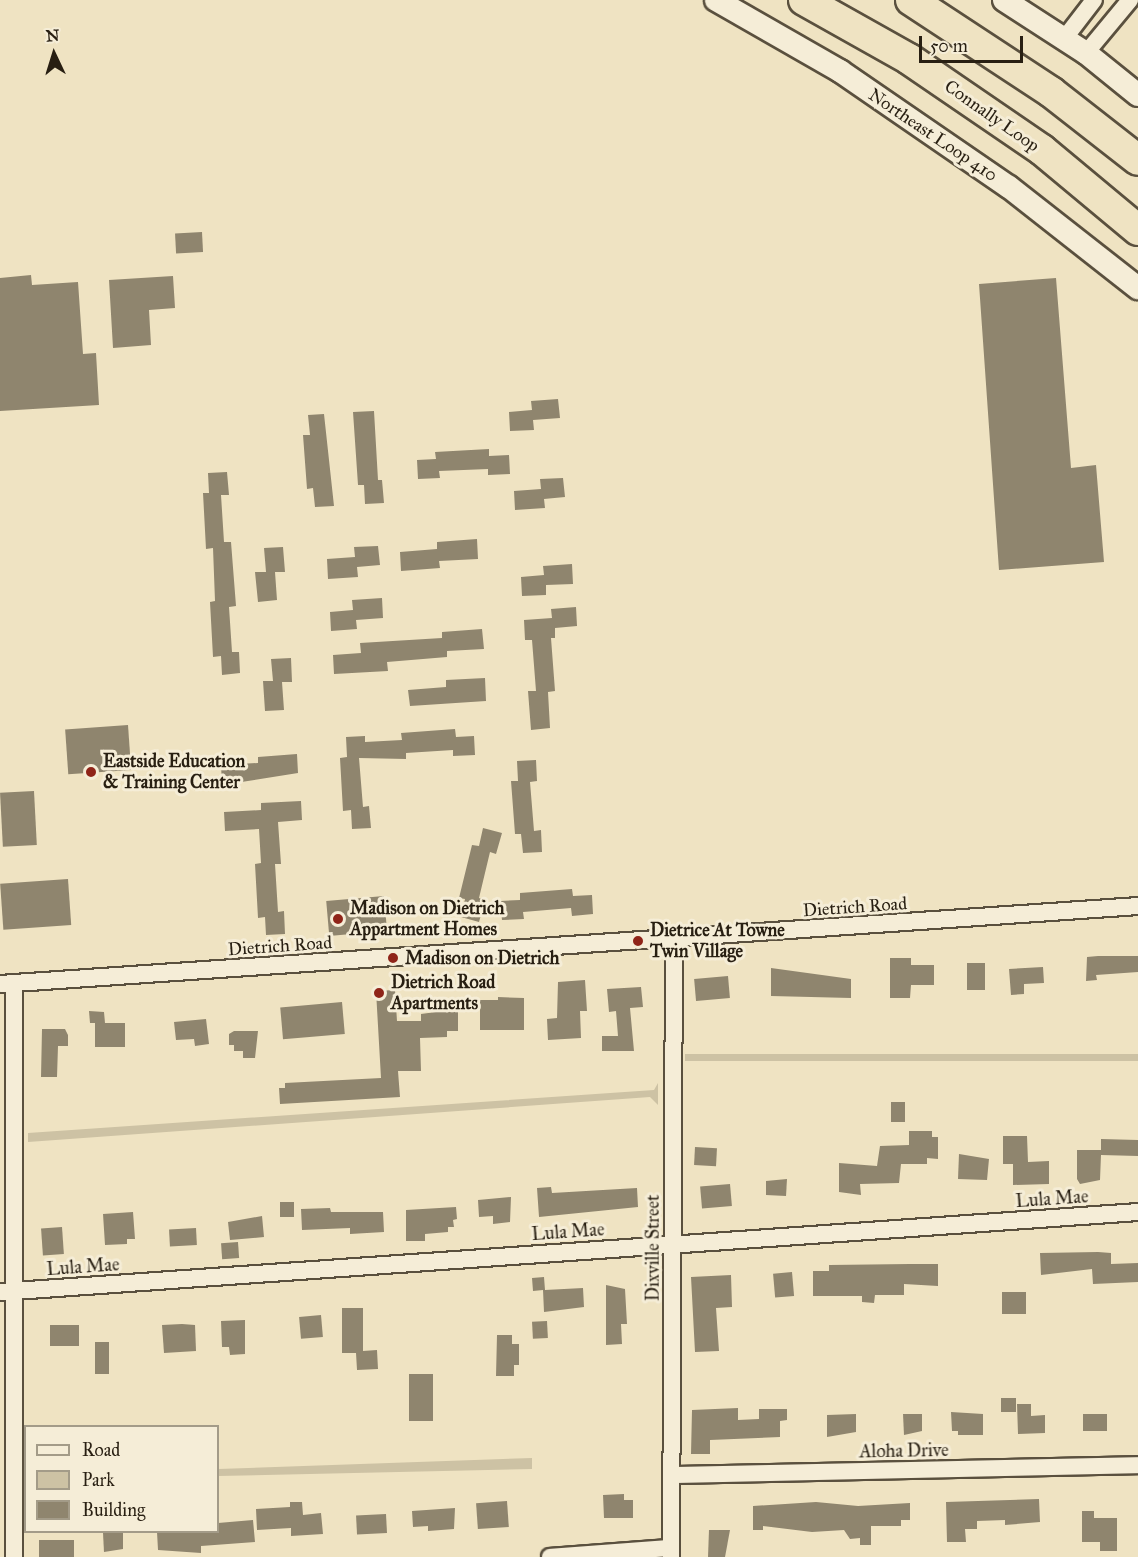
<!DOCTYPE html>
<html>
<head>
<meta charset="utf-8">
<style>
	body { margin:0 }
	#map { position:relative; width:1138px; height:1557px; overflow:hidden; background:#efe3c2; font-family:"IM FELL Great Primer",serif }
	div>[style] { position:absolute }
	.green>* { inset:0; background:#cdc2a4; transform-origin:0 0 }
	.building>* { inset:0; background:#8f856e; transform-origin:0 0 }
	.roads { filter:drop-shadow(2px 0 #5a503e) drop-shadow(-2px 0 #5a503e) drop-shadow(0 2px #5a503e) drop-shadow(0 -2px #5a503e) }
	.street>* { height:16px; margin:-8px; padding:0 8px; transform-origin:8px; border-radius:8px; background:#f5edd7 }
	.secondary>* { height:22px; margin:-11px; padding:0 11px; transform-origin:11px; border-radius:11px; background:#f5edd7 }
	.highway>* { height:30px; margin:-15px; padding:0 15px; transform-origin:15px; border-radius:15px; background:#efe3c2 }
	.dots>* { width:16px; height:16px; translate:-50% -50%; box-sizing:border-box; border:3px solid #f5edd7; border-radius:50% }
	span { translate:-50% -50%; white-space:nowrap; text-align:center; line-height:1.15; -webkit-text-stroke:6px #f5edd7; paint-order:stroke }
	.street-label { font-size:18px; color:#281f12 }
	.poi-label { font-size:18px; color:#281f12; font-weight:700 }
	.left { translate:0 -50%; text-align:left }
	.legend { position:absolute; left:24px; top:1425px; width:195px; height:108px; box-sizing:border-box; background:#f5edd7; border:2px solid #a39b88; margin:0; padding:8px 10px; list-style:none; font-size:18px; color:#281f12 }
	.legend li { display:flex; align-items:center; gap:12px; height:30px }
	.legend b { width:30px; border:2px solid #a39b88 }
	.north { position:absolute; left:24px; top:24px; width:60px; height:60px; -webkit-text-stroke:4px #f5edd7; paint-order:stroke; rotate:356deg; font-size:16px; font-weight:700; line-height:24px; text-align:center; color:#281f12 }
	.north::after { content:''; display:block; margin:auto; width:21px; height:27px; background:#281f12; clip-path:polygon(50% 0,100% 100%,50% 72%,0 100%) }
	.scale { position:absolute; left:919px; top:36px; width:104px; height:27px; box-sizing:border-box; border:3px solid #281f12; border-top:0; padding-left:8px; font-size:18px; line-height:21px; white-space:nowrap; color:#281f12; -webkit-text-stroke:4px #f5edd7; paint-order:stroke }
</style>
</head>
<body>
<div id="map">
	<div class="green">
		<i style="left:1138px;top:1054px;width:7px;height:453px;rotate:90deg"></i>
		<i style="clip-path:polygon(658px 1083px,658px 1105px,650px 1097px,28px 1142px,28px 1133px,654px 1090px)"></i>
		<i style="clip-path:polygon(532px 1458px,532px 1469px,218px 1476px,218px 1469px)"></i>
	</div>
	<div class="building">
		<i style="left:202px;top:232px;width:20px;height:27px;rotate:87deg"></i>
		<i style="clip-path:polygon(31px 275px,32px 285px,78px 282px,83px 354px,96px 353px,99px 405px,0 411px,0 278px)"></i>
		<i style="clip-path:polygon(173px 276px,175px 308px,149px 310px,151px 345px,113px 348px,109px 280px)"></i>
		<i style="clip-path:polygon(1056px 278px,1071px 468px,1096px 465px,1104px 562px,999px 570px,979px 284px)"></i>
		<i style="clip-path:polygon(558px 399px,560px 418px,533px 420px,534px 430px,510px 431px,509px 412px,532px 410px,531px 401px)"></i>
		<i style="clip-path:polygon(374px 411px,378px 480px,382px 480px,384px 503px,365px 504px,364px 485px,358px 485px,353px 412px)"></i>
		<i style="clip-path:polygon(324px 414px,334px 506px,315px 507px,313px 488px,307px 489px,303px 435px,310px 435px,308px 415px)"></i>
		<i style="clip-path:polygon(489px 449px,489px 456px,509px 455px,510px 474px,488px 475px,488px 469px,439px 471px,440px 478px,418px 479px,417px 460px,436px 459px,435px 452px)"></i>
		<i style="clip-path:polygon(227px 472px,229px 495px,221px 495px,224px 542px,231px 542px,236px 606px,229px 607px,232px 652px,239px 652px,240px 673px,222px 675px,221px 656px,213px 657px,210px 602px,215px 601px,213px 548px,206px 549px,203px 493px,209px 493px,208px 473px)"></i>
		<i style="clip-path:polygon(563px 478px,565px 497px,544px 499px,545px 508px,515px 510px,514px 491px,541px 489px,540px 479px)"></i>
		<i style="clip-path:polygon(477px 539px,478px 559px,439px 561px,440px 568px,401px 571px,400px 552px,437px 549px,437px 542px)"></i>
		<i style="clip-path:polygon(378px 546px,380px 565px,357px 567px,358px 577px,328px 579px,327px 559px,355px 557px,354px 547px)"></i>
		<i style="clip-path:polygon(283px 547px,285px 572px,275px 572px,277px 600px,258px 602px,255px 572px,266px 572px,264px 548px)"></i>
		<i style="clip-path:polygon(572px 564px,573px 584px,546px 585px,546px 595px,522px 596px,521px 577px,544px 575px,543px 566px)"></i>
		<i style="clip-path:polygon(382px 598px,383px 618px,356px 620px,357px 629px,331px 631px,330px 612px,353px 610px,352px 600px)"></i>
		<i style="clip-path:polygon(576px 607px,577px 626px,555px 628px,555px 638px,551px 638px,555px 691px,548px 692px,550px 728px,531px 730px,528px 691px,536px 691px,532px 640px,525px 640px,524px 620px,552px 618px,551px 609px)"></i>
		<i style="clip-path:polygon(482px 629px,484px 649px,447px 651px,447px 657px,387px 662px,388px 671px,334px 674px,333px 655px,361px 653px,360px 643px,442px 638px,442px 632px)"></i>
		<i style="clip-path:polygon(291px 658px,292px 682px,282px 682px,284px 710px,265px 711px,263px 681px,273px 681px,271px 659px)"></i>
		<i style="clip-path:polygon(485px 678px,486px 701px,410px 706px,408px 690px,446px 687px,446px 680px)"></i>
		<i style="left:128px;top:725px;width:45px;height:63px;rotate:86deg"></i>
		<i style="clip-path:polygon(455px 729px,456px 737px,474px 736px,475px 755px,453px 756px,453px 750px,406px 753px,406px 759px,359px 758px,363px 807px,369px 806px,371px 828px,352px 829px,351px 810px,343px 811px,340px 758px,347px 757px,346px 737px,365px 736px,365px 742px,402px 740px,401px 733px)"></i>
		<i style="clip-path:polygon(297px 754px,298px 773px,222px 785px,221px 765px,258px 763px,258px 757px)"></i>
		<i style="clip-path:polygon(536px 760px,537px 781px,530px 782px,534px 831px,541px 830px,542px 852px,523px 853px,521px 834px,515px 834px,511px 781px,518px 781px,517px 761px)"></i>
		<i style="left:34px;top:791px;width:54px;height:34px;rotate:87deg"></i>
		<i style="clip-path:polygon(301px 801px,302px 820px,278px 822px,281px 864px,275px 864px,278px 912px,284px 911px,285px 934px,266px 935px,265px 917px,258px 918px,255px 864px,261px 863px,259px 829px,225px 831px,224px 812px,261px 810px,261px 803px)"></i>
		<i style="clip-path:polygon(483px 828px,502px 833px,496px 854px,490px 852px,479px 898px,485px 900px,479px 922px,461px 917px,465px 899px,459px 898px,472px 845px,479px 846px)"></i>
		<i style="left:68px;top:879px;width:46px;height:68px;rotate:86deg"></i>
		<i style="clip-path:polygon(572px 889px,573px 896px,592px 895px,593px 914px,572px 916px,571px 908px,523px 912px,524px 919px,502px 920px,500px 901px,520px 900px,520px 893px)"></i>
		<i style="left:384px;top:896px;width:35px;height:58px;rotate:85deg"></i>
		<i style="clip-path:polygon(1098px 956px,1138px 956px,1138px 972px,1096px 975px,1097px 980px,1086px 981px,1087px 957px)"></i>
		<i style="clip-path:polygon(890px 958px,911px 958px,911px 965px,934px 965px,934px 985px,911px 985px,910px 998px,890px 998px)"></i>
		<i style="left:985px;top:963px;width:27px;height:18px;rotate:90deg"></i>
		<i style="clip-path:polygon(1043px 967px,1044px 983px,1024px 984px,1024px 994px,1011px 995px,1009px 969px)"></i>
		<i style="clip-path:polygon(771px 968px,851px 979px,851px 998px,771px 996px)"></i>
		<i style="left:728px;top:976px;width:22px;height:34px;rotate:85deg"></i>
		<i style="clip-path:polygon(585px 980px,587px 1011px,580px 1011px,581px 1038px,548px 1040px,547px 1019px,557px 1018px,558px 982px)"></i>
		<i style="clip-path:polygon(641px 987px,643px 1007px,630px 1008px,634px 1051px,602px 1051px,602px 1036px,618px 1036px,616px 1011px,609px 1012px,607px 989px)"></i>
		<i style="clip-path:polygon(395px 990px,397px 1021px,421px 1021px,421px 1014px,458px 1009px,458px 1031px,447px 1031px,447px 1037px,420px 1038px,421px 1071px,398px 1071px,400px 1097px,280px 1104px,279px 1088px,285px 1088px,285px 1083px,381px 1078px,376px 991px)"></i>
		<i style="clip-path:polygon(498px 997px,524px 998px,524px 1030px,480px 1030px,480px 1000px,498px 1000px)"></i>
		<i style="left:342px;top:1002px;width:32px;height:62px;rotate:85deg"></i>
		<i style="clip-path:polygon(89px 1011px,104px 1012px,105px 1023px,90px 1023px)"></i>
		<i style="clip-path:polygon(206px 1019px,209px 1044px,195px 1046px,194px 1039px,176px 1040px,174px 1022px)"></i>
		<i style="left:95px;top:1023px;width:30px;height:24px"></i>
		<i style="clip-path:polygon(42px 1029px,65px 1029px,68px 1035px,68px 1046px,58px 1046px,57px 1077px,41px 1077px)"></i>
		<i style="clip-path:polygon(234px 1031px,258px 1031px,255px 1058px,243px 1058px,243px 1051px,234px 1051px,234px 1045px,229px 1045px,229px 1034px)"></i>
		<i style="left:891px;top:1102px;width:14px;height:20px"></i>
		<i style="clip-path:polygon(909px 1131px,932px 1131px,932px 1137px,938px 1137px,938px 1159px,927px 1158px,927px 1164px,901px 1164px,899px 1183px,860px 1184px,861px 1195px,839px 1192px,839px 1163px,877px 1166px,880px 1146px,909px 1145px)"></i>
		<i style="clip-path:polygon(1003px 1136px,1027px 1136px,1028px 1162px,1049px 1161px,1049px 1184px,1013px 1185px,1013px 1164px,1003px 1164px)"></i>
		<i style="clip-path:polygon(1101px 1139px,1138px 1140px,1138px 1156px,1101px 1155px,1100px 1180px,1080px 1184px,1077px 1179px,1077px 1150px,1101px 1150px)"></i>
		<i style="left:695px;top:1147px;width:22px;height:18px;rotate:3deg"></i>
		<i style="clip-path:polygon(959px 1154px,989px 1159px,987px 1180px,958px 1179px)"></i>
		<i style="clip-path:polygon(787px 1179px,786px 1196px,766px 1195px,766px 1181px)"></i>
		<i style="left:730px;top:1184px;width:22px;height:30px;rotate:85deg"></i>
		<i style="clip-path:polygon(551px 1187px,552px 1193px,637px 1188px,638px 1207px,539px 1217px,537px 1188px)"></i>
		<i style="clip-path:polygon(511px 1197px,510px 1222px,493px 1224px,493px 1216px,479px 1217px,478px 1200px)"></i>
		<i style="left:280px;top:1202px;width:14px;height:15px"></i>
		<i style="clip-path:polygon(456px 1207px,457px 1219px,453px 1220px,454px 1227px,448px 1227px,448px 1232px,425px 1234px,425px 1241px,406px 1241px,406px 1210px)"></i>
		<i style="clip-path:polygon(330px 1208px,331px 1212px,383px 1212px,384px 1232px,350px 1234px,350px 1228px,302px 1230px,301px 1209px)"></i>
		<i style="clip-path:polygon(133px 1212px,135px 1239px,127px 1239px,127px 1244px,105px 1245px,103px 1214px)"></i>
		<i style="clip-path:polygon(262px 1216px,264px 1237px,230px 1240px,228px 1222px)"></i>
		<i style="left:62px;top:1227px;width:27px;height:21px;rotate:86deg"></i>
		<i style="left:196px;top:1228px;width:17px;height:27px;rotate:87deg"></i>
		<i style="left:238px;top:1242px;width:16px;height:17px;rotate:86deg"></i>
		<i style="clip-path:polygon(1098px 1252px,1111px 1253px,1111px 1264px,1138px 1263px,1138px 1282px,1093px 1284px,1092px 1269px,1041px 1275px,1040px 1253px)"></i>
		<i style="clip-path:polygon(910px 1264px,938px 1264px,938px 1286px,904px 1284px,904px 1295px,875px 1295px,874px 1303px,862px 1302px,862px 1296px,813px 1296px,813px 1271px,829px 1271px,829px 1265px)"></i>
		<i style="left:792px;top:1272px;width:24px;height:19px;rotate:85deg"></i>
		<i style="clip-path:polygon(731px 1275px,732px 1307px,716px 1308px,719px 1351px,695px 1352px,691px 1277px)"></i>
		<i style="clip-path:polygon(544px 1277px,545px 1290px,583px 1288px,584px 1307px,544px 1312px,543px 1290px,533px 1291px,532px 1278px)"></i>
		<i style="clip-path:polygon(606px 1285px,625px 1289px,627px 1324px,621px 1324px,622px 1344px,606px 1345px)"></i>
		<i style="left:1026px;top:1292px;width:22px;height:24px;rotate:90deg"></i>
		<i style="clip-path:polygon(342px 1308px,363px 1308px,363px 1351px,377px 1350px,378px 1369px,357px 1370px,356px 1353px,342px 1353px)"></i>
		<i style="left:321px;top:1315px;width:22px;height:22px;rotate:85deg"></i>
		<i style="clip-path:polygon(245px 1320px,245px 1354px,230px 1355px,229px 1347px,222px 1347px,221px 1321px)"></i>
		<i style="left:547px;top:1321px;width:17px;height:15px;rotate:87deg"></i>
		<i style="clip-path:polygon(182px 1324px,195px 1325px,196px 1351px,164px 1353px,162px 1325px)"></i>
		<i style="left:50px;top:1325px;width:29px;height:21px"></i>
		<i style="clip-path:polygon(497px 1335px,512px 1335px,512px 1344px,519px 1344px,519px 1365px,514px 1365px,514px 1376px,496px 1376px)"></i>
		<i style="left:95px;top:1342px;width:14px;height:32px"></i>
		<i style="left:409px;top:1374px;width:24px;height:47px"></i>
		<i style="left:1001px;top:1398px;width:15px;height:14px"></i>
		<i style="clip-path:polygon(1017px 1404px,1031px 1404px,1031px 1416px,1045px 1415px,1045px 1433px,1018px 1434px)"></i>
		<i style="clip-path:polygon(738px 1408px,738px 1420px,759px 1419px,759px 1409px,787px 1409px,787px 1420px,780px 1421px,780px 1437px,710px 1440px,710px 1454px,691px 1454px,692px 1410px)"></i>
		<i style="clip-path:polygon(951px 1412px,983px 1414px,983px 1435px,958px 1435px,958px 1431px,952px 1431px)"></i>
		<i style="clip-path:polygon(856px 1414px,856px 1432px,827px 1437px,827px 1415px)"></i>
		<i style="clip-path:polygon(903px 1414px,922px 1414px,922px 1431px,904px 1435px)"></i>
		<i style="left:1107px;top:1414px;width:17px;height:24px;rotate:90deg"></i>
		<i style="clip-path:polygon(624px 1494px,624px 1500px,633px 1500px,633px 1518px,604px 1518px,603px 1495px)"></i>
		<i style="clip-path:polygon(1039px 1499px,1040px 1522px,1005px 1525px,1005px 1520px,977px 1521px,977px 1529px,965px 1529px,966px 1542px,947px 1542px,946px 1502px)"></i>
		<i style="left:507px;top:1501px;width:26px;height:31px;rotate:86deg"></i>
		<i style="clip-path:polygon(290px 1502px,302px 1502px,303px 1515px,321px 1513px,323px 1534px,291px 1536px,291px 1528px,257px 1530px,256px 1509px,290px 1507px)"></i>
		<i style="clip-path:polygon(816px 1502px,858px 1506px,910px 1503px,910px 1520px,901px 1520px,901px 1526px,871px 1526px,871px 1545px,860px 1545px,860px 1538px,850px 1539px,844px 1530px,812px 1532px,763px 1526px,763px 1530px,753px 1530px,753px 1506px)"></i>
		<i style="clip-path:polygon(455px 1508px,454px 1529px,428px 1531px,428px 1526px,413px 1527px,412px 1511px)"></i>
		<i style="clip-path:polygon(1082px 1511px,1094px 1511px,1094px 1518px,1117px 1518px,1117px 1551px,1100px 1551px,1100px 1542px,1082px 1542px)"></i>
		<i style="left:386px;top:1514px;width:19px;height:30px;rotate:87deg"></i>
		<i style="clip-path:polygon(253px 1520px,255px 1542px,201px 1546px,201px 1553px,158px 1550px,157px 1532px,218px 1532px,218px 1523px)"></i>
		<i style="clip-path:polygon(709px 1530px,730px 1530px,725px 1557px,708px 1557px)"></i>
		<i style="clip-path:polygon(123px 1532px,123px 1549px,104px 1552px,103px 1533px)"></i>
		<i style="left:39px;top:1540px;width:35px;height:17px"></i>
	</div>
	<div class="roads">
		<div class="street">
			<i style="left:1064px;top:39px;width:49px;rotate:-52.4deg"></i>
			<i style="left:1086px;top:53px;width:69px;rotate:-50.3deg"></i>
			<i style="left:0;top:984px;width:1141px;rotate:-3.92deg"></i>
			<i style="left:0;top:1292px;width:1141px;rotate:-4.02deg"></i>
			<i style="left:672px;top:1475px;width:466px;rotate:-1.2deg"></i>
			<i style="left:14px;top:1557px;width:574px;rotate:-90deg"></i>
			<i style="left:550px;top:1557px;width:121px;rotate:-4.3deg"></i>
			<i style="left:671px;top:1557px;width:618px;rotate:-89.72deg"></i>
		</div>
		<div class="secondary">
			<i style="left:716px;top:0;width:143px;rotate:29.8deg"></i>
			<i style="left:840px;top:71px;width:205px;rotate:34.5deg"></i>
			<i style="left:1009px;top:187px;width:164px;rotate:38.1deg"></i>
			<i style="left:1004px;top:0;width:98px;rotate:32.9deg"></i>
			<i style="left:1086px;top:53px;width:67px;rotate:38.9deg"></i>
		</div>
		<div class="highway">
			<i style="left:804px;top:0;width:120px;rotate:29.3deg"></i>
			<i style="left:909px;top:59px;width:161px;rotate:34.4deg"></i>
			<i style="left:1042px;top:150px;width:125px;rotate:39.8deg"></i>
			<i style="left:911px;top:0;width:168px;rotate:33.3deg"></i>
			<i style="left:1051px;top:92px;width:110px;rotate:38deg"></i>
		</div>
	</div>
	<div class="dots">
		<i style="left:91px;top:772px;background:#8f2418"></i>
		<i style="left:338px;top:919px;background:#8f2418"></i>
		<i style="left:638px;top:941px;background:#8f2418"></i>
		<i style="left:393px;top:958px;background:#8f2418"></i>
		<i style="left:379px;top:993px;background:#8f2418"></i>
	</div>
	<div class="street-label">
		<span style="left:992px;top:116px;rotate:35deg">Connally Loop</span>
		<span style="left:933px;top:135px;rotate:34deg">Northeast Loop 410</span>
		<span style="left:855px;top:907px;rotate:-4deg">Dietrich Road</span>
		<span style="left:280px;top:946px;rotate:-4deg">Dietrich Road</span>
		<span style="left:1052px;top:1199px;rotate:-4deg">Lula Mae</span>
		<span style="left:568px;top:1232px;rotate:-4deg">Lula Mae</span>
		<span style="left:653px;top:1248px;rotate:-90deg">Dixville Street</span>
		<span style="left:83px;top:1267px;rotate:-4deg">Lula Mae</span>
		<span style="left:904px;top:1451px;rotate:-1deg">Aloha Drive</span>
	</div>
	<div class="poi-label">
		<span class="left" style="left:103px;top:772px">Eastside Education<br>&amp; Training Center</span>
		<span class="left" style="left:350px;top:919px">Madison on Dietrich<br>Appartment Homes</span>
		<span class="left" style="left:650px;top:941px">Dietrice At Towne<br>Twin Village</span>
		<span class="left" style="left:405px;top:958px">Madison on Dietrich</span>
		<span class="left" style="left:391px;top:993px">Dietrich Road<br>Apartments</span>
	</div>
	<ul class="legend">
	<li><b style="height:8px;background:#f5edd7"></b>Road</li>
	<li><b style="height:16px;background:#cdc2a4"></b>Park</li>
	<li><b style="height:16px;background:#8f856e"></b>Building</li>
	</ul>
	<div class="north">N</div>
	<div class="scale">50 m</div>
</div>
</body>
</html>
